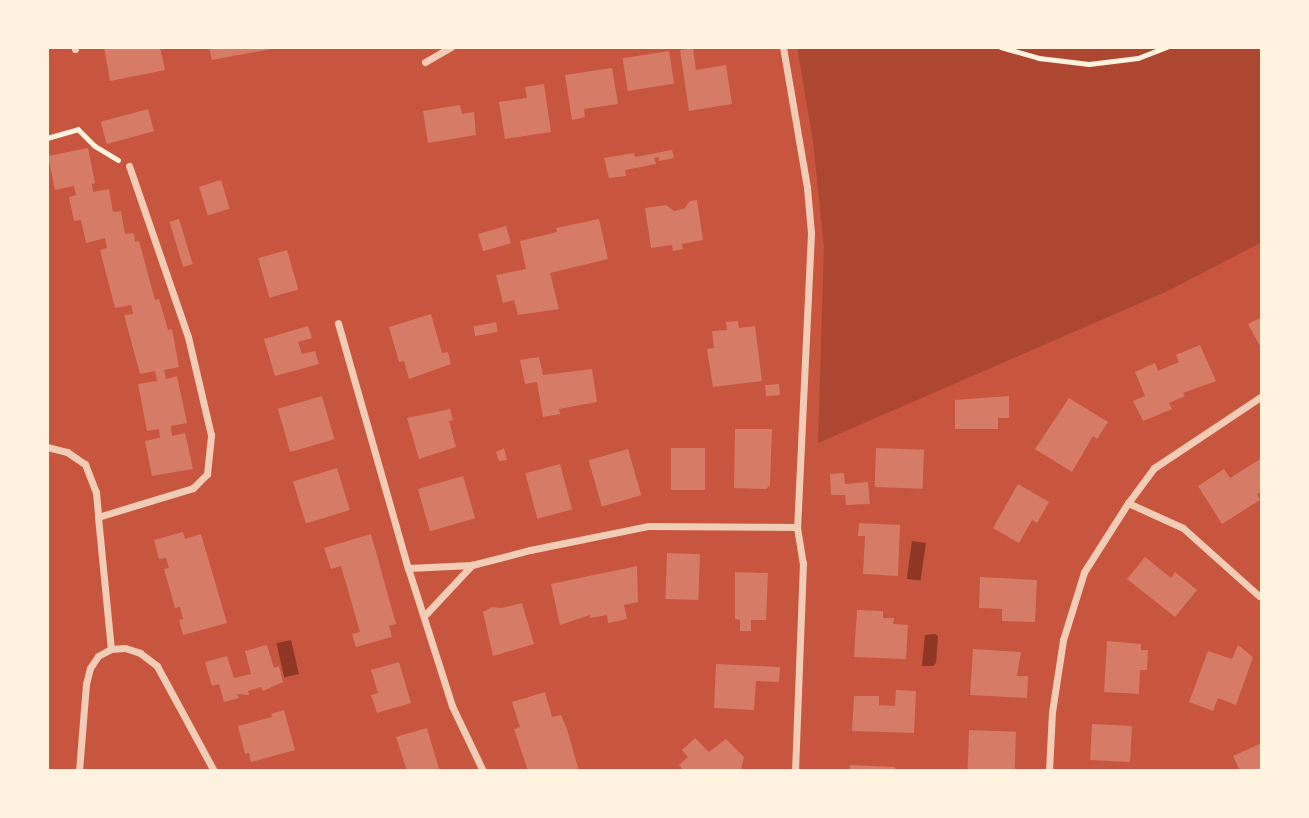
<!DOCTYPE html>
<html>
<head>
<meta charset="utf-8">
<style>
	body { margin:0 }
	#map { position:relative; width:1309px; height:818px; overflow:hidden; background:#c8553d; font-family:"Crimson Pro",serif }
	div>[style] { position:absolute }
	.green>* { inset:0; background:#ae4732 }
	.water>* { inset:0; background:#8f3625; transform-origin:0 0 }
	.building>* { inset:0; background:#d67c66; transform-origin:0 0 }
	.path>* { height:4.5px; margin:-2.25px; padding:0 2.25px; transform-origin:2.25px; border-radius:2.25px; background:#fff3e0 }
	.minor>* { height:7px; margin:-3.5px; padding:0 3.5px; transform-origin:3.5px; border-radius:3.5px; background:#f1ccb7 }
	span { translate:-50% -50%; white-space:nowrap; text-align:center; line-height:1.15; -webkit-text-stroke:7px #fff3e0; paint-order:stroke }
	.frame { position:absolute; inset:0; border:49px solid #fff3e0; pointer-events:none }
</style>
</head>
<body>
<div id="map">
	<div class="green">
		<i style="clip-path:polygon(797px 47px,1262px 47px,1262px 242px,1168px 291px,818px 443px,824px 247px,813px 142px)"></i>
	</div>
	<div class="water">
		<i style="left:912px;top:541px;width:14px;height:38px;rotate:8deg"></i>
		<i style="clip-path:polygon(935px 634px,938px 636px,936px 663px,933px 666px,922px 666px,925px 635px)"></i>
		<i style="left:291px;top:640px;width:35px;height:15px;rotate:77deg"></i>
	</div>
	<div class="building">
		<i style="clip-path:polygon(104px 47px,160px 47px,165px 70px,110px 81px)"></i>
		<i style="clip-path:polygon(209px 47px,271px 47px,271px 49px,212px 60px)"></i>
		<i style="clip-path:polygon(693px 48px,696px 70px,726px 65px,732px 104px,689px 111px,680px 50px)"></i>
		<i style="left:669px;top:51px;width:33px;height:47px;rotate:81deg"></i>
		<i style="clip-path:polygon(612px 68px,618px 104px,584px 109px,585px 117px,572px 120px,565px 75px)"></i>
		<i style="clip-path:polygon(544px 84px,551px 132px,505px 139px,499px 102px,527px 98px,525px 87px)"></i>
		<i style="clip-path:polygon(460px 105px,462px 114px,474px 112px,476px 135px,428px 143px,423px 111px)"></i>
		<i style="left:148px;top:109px;width:23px;height:49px;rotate:75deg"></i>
		<i style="clip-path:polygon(88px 148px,95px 183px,92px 184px,93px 192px,109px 189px,113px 212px,121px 211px,125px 234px,134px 233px,135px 242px,139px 241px,155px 300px,159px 299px,168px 330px,172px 329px,179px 367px,164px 370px,166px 379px,177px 376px,187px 423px,171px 426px,172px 436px,185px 433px,193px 469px,152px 476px,145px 441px,160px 438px,159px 429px,147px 431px,138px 384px,157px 381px,155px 371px,140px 374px,124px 315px,133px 314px,131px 305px,115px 308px,100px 250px,107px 248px,105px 238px,86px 243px,81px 220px,74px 221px,69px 197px,76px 195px,74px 186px,55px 190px,48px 156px)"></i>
		<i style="clip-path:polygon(672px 150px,674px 158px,659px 161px,659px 157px,654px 158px,656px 164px,625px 170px,626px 176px,609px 178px,604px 158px,634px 153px,635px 157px)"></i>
		<i style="left:221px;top:180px;width:30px;height:23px;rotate:73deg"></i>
		<i style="clip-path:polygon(697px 200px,703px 240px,682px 244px,683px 249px,673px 251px,672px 245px,651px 248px,645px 208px,666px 205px,674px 211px,684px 209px,690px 201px)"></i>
		<i style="left:179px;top:219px;width:47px;height:10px;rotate:73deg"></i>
		<i style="clip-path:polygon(599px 219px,608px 259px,550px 273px,559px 309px,518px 315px,514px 300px,503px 303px,496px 275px,526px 269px,520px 241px,557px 232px,556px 228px)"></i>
		<i style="left:506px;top:226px;width:18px;height:29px;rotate:74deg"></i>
		<i style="left:287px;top:250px;width:41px;height:30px;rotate:74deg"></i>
		<i style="clip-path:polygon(431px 314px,442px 353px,448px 352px,451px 364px,409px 379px,404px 361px,399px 362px,389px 327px)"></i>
		<i style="clip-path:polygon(1262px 317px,1262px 350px,1248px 324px)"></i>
		<i style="clip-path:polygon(738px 321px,739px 328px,755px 326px,762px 381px,713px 387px,707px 349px,714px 348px,712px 331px,727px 330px,726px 322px)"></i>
		<i style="left:496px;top:322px;width:10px;height:23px;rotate:79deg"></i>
		<i style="clip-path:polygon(308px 326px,312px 338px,298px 342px,302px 354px,315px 351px,319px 364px,275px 376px,264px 339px)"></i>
		<i style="clip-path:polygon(1200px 345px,1216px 381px,1183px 393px,1185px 396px,1169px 403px,1172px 409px,1143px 421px,1133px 401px,1145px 396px,1135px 372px,1155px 363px,1158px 371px,1179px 362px,1176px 355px)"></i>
		<i style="clip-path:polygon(539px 357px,543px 375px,592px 369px,597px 402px,559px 409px,560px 414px,543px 417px,537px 382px,525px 384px,520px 360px)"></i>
		<i style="left:779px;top:384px;width:11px;height:14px;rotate:85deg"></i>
		<i style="left:322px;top:396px;width:45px;height:46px;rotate:74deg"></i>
		<i style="clip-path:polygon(1009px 396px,1009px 418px,998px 418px,998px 429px,955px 429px,955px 400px)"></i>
		<i style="clip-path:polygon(1069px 398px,1108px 422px,1097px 439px,1093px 436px,1072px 472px,1035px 449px)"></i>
		<i style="clip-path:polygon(450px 409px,453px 420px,449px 421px,456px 447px,419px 459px,407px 418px)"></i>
		<i style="clip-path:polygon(735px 429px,772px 429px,770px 485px,766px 489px,734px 488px)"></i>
		<i style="clip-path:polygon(504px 448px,507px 460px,499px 461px,496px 452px)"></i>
		<i style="left:671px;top:448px;width:34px;height:42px"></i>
		<i style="left:876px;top:448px;width:48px;height:39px;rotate:2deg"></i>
		<i style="left:628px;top:449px;width:48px;height:41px;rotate:74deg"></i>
		<i style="clip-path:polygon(1262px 458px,1262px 491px,1257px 494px,1260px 500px,1222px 524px,1198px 486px,1224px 469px,1230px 478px)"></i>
		<i style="left:560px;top:464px;width:47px;height:36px;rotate:75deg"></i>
		<i style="left:337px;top:468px;width:44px;height:46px;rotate:73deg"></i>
		<i style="clip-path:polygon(844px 473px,845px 484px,868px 482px,870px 504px,846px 505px,845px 495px,831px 495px,830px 474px)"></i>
		<i style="left:463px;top:476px;width:44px;height:47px;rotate:74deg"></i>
		<i style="clip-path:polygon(1018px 484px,1049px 502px,1037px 523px,1032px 520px,1019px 543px,993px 528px)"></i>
		<i style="clip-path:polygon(859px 523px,900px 525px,898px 576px,863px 574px,865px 536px,858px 536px)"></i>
		<i style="clip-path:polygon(183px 532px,185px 539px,201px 534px,227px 623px,183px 635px,179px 620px,183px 619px,180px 607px,175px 608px,164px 569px,169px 568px,166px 558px,159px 559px,154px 540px)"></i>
		<i style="clip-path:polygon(371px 534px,396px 624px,389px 626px,392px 637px,356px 647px,352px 634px,360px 632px,341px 566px,331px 569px,324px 548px)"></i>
		<i style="left:667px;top:553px;width:33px;height:46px;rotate:2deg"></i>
		<i style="clip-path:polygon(1145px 557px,1171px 578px,1175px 572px,1197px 590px,1175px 617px,1127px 579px)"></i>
		<i style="clip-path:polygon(637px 566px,638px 602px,624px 605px,627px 619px,608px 623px,607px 615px,590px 618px,590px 615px,560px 625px,551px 584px)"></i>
		<i style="clip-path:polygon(735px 572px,768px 573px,766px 620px,751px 620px,751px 631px,740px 631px,740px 620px,735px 619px)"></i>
		<i style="clip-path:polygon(980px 577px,1037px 580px,1035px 622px,1002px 621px,1002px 609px,979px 608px)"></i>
		<i style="clip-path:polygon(522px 603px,534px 644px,493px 656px,483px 612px,492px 607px,502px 608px)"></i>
		<i style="clip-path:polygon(857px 610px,883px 611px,883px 618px,894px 618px,893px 624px,908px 625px,906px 659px,854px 657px)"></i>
		<i style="clip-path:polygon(1107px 641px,1141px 644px,1141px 650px,1148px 650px,1147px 670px,1140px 670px,1139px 694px,1104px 692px)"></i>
		<i style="clip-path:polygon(267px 645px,274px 668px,279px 666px,283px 682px,263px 691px,261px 687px,248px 691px,249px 695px,237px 694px,239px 698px,224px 702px,219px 684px,212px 686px,205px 662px,227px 656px,234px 678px,251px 674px,245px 651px)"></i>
		<i style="clip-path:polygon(1238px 645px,1253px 657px,1236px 705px,1218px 698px,1213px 711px,1189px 702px,1208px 651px,1232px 659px)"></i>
		<i style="clip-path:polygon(973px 649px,1021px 652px,1017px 676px,1028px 676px,1027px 698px,970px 695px)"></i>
		<i style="clip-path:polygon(399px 662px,411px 703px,377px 713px,371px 695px,378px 693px,371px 670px)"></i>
		<i style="clip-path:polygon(716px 664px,780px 667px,779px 682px,756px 681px,754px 710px,714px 708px)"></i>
		<i style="clip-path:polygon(896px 690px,916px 691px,914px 733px,852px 731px,854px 696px,879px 696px,879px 705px,895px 706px)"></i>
		<i style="clip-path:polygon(545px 692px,552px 717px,561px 715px,567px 729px,579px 771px,528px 771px,514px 729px,520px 727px,512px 702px)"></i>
		<i style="clip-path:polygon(284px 710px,295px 750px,251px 762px,249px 753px,245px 754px,238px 726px,272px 717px,271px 714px)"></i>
		<i style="left:1092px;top:724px;width:40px;height:36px;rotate:3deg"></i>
		<i style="clip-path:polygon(427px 728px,439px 769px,407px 771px,396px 737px)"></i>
		<i style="left:969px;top:730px;width:47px;height:39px;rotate:2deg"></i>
		<i style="clip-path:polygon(695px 738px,709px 752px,726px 739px,744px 757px,741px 769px,684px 771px,679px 765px,688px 757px,682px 750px)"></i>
		<i style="clip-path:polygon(1262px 743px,1262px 771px,1240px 771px,1233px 756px)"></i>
		<i style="clip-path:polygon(850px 765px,895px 767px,895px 771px,850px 771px)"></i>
	</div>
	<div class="path">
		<i style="left:1001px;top:47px;width:40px;rotate:16deg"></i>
		<i style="left:1039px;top:58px;width:50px;rotate:6.8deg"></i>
		<i style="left:1089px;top:64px;width:49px;rotate:-7deg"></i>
		<i style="left:1138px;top:58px;width:31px;rotate:-21deg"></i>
		<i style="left:47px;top:138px;width:32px;rotate:-16deg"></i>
		<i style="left:78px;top:129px;width:24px;rotate:45deg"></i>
		<i style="left:95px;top:146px;width:27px;rotate:31deg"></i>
	</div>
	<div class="minor">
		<i style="left:75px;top:47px;width:2px;rotate:90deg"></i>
		<i style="left:783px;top:47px;width:143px;rotate:80.3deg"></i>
		<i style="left:807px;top:188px;width:45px;rotate:84.9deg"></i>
		<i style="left:811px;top:233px;width:294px;rotate:92.7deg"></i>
		<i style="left:797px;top:527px;width:36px;rotate:81deg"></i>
		<i style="left:803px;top:563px;width:208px;rotate:92.2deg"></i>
		<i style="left:425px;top:62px;width:30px;rotate:-30deg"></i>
		<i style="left:338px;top:323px;width:255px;rotate:74.1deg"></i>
		<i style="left:408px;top:568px;width:145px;rotate:72.3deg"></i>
		<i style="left:452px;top:706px;width:72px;rotate:64.5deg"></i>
		<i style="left:47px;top:447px;width:21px;rotate:14deg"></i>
		<i style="left:67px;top:452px;width:22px;rotate:34deg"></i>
		<i style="left:85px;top:464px;width:30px;rotate:69deg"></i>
		<i style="left:96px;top:492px;width:25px;rotate:85deg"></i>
		<i style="left:98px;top:517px;width:99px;rotate:-17deg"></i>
		<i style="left:193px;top:488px;width:20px;rotate:-45deg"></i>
		<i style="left:207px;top:474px;width:39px;rotate:-84deg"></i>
		<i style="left:211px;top:435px;width:101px;rotate:-103.2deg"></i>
		<i style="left:188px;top:337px;width:181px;rotate:-109deg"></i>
		<i style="left:1128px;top:503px;width:60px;rotate:24.4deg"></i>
		<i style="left:1183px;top:528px;width:102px;rotate:41.8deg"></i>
		<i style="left:98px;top:517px;width:133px;rotate:84.4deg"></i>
		<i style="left:408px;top:568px;width:64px;rotate:-2.7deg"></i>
		<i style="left:472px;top:565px;width:60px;rotate:-14.5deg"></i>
		<i style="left:530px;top:550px;width:120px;rotate:-11.5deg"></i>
		<i style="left:648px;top:526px;width:149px;rotate:0.4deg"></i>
		<i style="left:425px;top:615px;width:69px;rotate:-46.8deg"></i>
		<i style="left:79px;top:771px;width:87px;rotate:-85.4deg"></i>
		<i style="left:86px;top:684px;width:16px;rotate:-76deg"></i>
		<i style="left:90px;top:668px;width:14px;rotate:-56deg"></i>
		<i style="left:98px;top:656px;width:15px;rotate:-28deg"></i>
		<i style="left:111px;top:649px;width:14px;rotate:-4deg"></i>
		<i style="left:125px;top:648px;width:16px;rotate:18deg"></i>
		<i style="left:140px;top:653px;width:21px;rotate:37deg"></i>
		<i style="left:157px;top:666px;width:119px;rotate:61.5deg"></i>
		<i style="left:1049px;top:771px;width:59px;rotate:-87.1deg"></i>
		<i style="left:1052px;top:712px;width:73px;rotate:-81.3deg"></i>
		<i style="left:1063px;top:640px;width:71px;rotate:-72.8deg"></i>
		<i style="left:1084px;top:572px;width:82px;rotate:-57.5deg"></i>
		<i style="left:1128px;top:503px;width:44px;rotate:-53.4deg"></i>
		<i style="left:1154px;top:468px;width:130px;rotate:-33.7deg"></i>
	</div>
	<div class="frame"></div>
</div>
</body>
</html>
